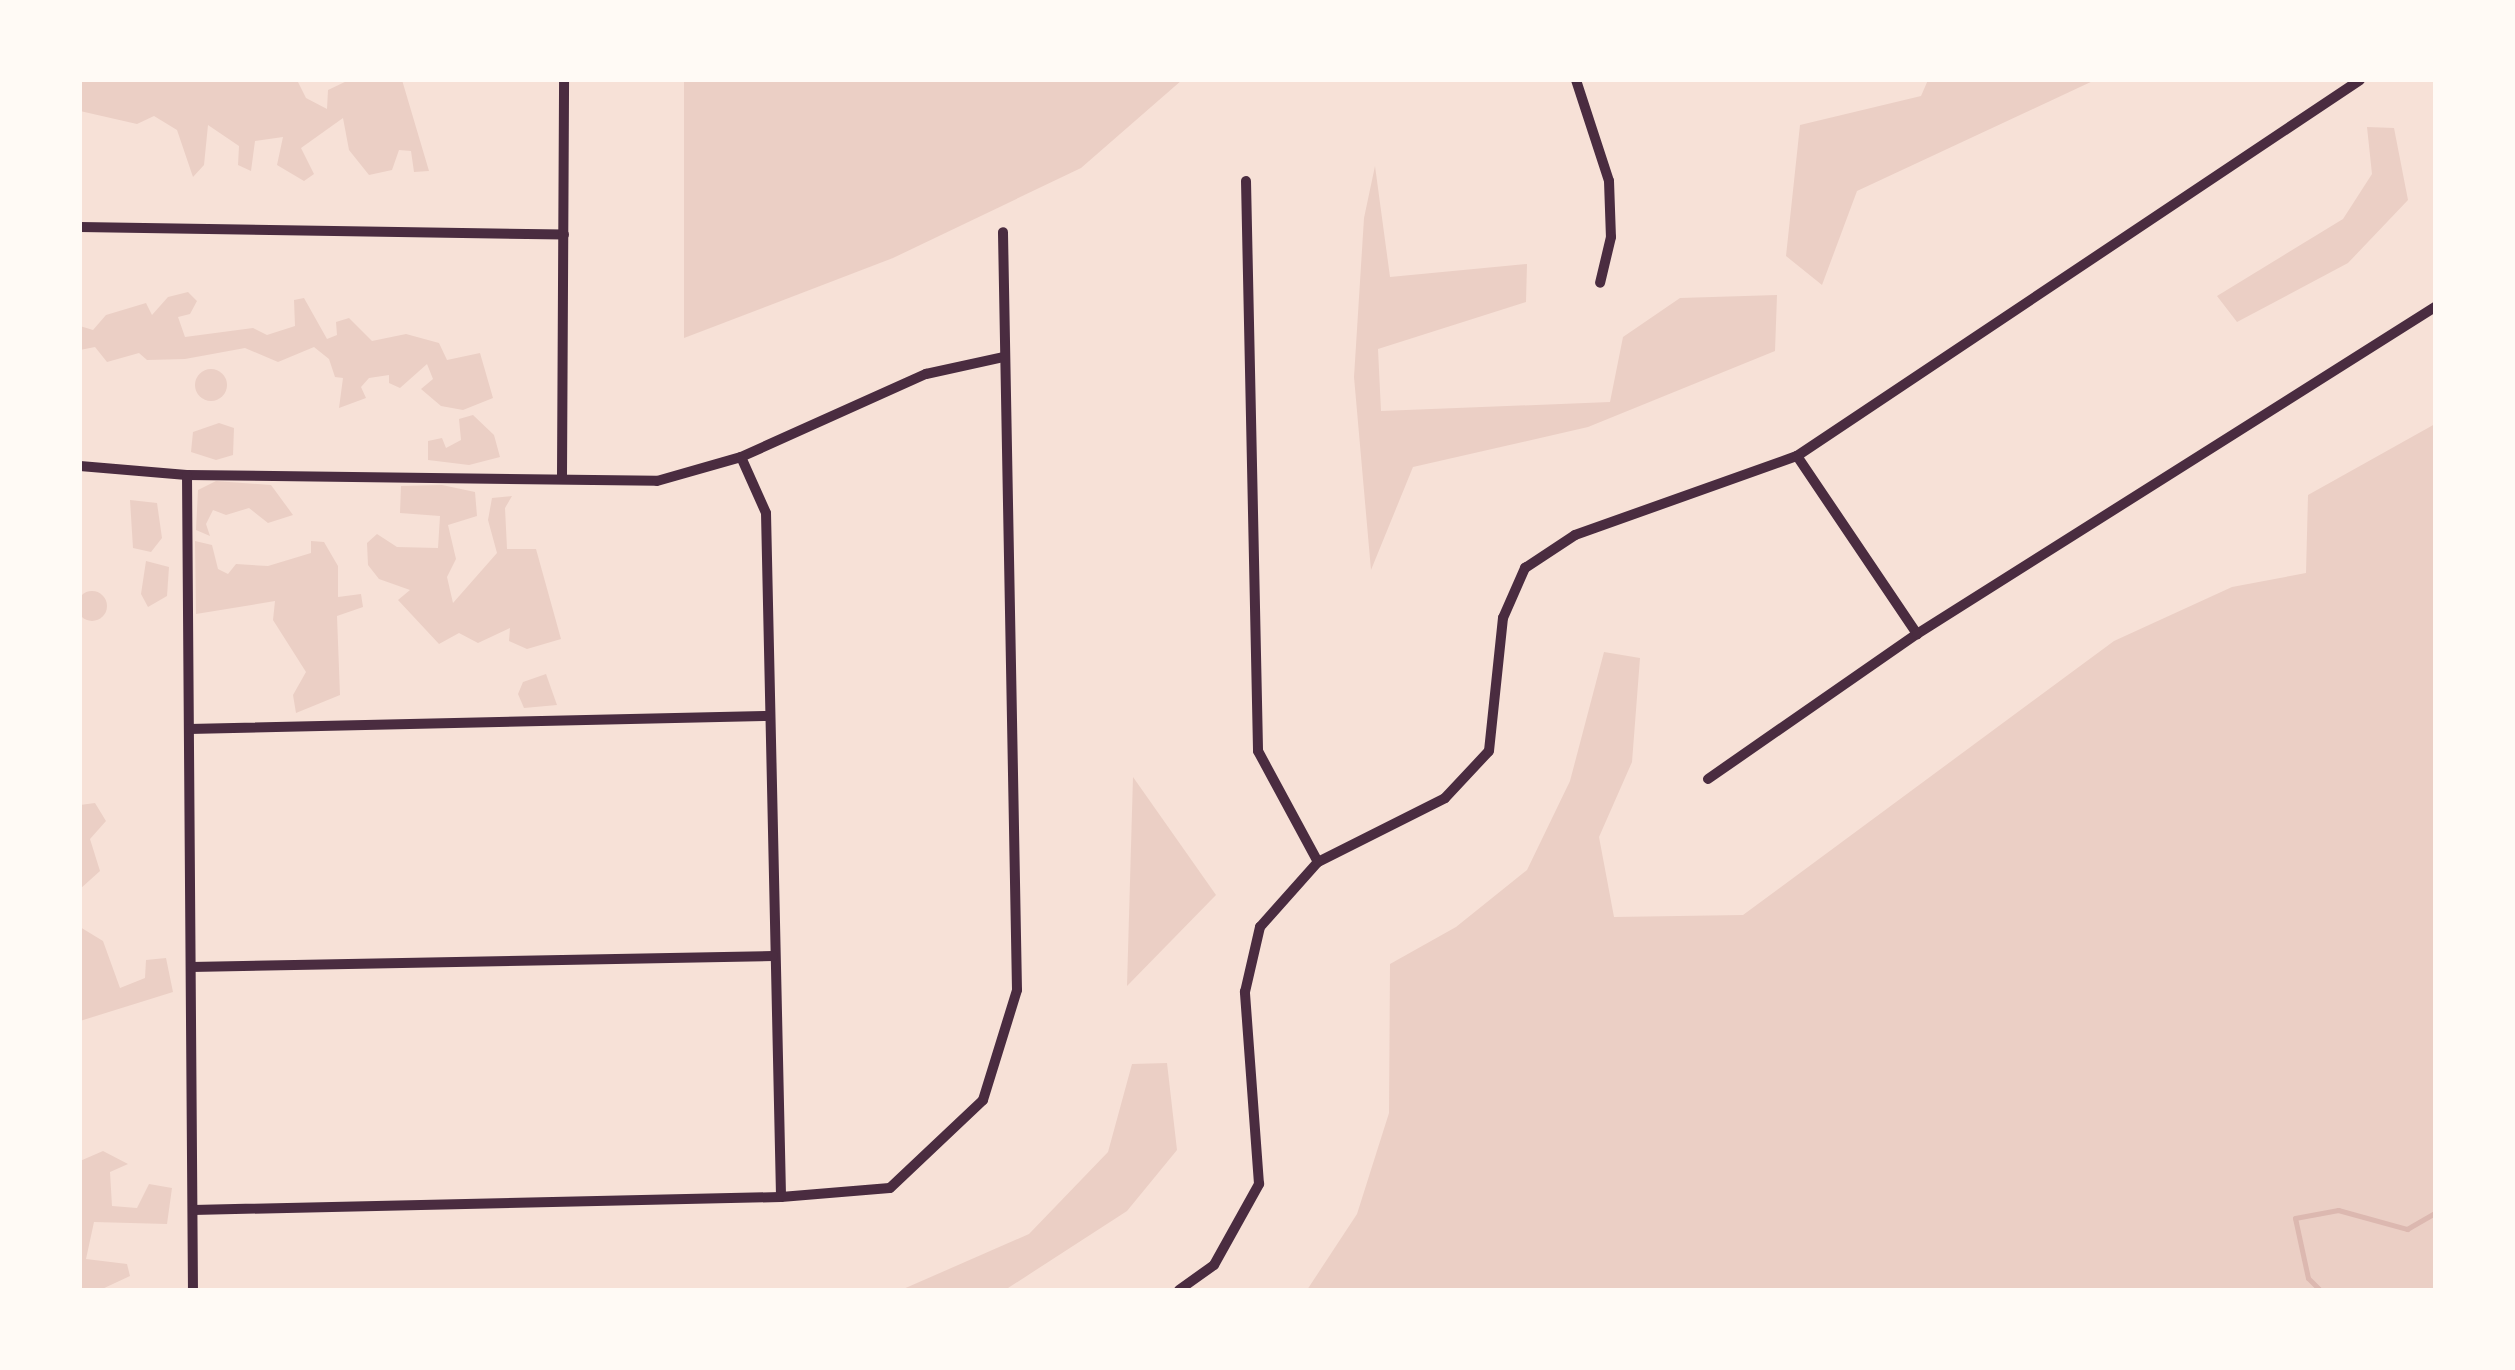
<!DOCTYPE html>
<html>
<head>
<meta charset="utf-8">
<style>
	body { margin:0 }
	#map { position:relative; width:2515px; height:1370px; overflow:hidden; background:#f7e1d7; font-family:Lora,serif }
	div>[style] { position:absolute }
	.green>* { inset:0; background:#ebcfc5 }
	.round { border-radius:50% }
	.stream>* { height:5px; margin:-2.5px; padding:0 2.5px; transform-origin:2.5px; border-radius:2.5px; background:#dcb8b0 }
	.minor>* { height:10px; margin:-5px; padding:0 5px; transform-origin:5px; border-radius:5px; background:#4a2c40 }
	span { translate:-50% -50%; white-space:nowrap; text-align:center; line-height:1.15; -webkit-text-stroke:8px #fffaf5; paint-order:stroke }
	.frame { position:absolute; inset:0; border:82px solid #fffaf5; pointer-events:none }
</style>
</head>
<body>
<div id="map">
	<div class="green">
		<i style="clip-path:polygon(80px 80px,297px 80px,306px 98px,327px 109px,328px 90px,349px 80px,402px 80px,429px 171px,414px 172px,411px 151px,399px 150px,392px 170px,369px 175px,349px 150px,343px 118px,301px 148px,314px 174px,304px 181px,277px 165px,283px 137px,255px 141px,251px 171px,238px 165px,239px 146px,208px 125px,204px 165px,193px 177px,177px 130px,154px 116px,137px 124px,80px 111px)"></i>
		<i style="clip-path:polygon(684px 80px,1182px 80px,1081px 168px,893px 258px,684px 338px)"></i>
		<i style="clip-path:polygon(1928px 80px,2095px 80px,1857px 191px,1822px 285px,1786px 256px,1800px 125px,1921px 96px)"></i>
		<i style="clip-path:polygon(2367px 127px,2394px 128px,2408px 200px,2348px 263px,2237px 322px,2217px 296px,2343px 219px,2372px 174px)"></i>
		<i style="clip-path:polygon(1375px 166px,1390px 277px,1527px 264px,1526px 302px,1378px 349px,1381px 411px,1610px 402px,1623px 337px,1680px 298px,1777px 295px,1775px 351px,1588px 427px,1413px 467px,1371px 570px,1354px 377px,1364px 218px)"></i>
		<i style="clip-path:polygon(188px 292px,197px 301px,190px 314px,178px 317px,185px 337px,253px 328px,267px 335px,295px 326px,294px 300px,304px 298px,327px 339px,337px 335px,336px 322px,349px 318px,372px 341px,406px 334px,439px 343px,447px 360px,480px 353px,493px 398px,463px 410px,441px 406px,421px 389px,433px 379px,427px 364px,400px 388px,389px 383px,389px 375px,369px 378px,361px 387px,366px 398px,339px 408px,343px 378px,335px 377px,329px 359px,314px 347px,278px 362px,245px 348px,185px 359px,147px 360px,139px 353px,107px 362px,95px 347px,80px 350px,80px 326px,93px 330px,106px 315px,146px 303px,152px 315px,168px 297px)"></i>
		<i class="round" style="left:195px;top:369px;width:32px;height:32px"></i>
		<i style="clip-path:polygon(473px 415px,494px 435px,500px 457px,469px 465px,428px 460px,428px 441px,442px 438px,446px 448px,461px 440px,459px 419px)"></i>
		<i style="clip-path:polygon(219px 423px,234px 428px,233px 455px,216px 460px,191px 452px,193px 432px)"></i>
		<i style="clip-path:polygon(2435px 424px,2435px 1290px,1307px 1290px,1357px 1214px,1389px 1113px,1390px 964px,1456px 927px,1527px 870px,1570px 781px,1604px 652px,1640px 658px,1632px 762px,1599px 837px,1614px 917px,1743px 915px,2114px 641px,2232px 587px,2306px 573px,2308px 495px)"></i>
		<i style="clip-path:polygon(216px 481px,271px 485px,293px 515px,268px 523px,249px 508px,226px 515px,213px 510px,206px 524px,210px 536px,196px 530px,198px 490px)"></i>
		<i style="clip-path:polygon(442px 485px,475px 492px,477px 516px,448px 525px,456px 559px,447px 577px,453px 603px,497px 553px,488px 520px,492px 498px,512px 496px,505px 508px,507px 549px,536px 549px,561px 639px,527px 649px,509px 641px,510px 628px,478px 643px,459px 633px,439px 644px,398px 600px,410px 590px,379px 579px,368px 565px,367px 543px,377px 534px,397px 547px,438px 548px,440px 516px,400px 513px,401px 486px)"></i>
		<i style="clip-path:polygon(130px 500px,157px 503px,162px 538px,151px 552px,133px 548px)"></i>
		<i style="clip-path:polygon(195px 541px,212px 545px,218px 569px,228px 574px,236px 564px,268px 566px,311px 553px,311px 541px,324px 542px,338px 566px,338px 597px,361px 594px,363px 607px,337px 616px,340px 695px,296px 713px,293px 695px,306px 672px,273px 620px,275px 601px,196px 614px)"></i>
		<i style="clip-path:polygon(146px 561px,169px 567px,167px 596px,148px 607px,141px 594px)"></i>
		<i class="round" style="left:77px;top:591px;width:30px;height:30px"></i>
		<i style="clip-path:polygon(546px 674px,557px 705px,524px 708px,518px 694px,523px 682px)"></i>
		<i style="clip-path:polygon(1133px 777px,1216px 895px,1127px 986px)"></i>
		<i style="clip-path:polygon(95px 803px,106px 821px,90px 839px,100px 871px,80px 889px,80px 805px)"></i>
		<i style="clip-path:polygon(80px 927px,103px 941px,120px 988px,145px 978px,146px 960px,166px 958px,173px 992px,80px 1021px)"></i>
		<i style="clip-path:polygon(1167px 1063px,1177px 1150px,1127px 1211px,1005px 1290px,901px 1290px,1029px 1234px,1108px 1152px,1132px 1064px)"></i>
		<i style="clip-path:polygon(103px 1151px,128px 1164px,110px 1172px,112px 1206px,137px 1208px,149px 1184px,172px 1188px,167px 1224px,94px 1222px,86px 1259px,127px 1264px,130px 1276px,100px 1290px,80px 1290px,80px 1161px)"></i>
	</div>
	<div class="stream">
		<i style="left:2320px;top:1290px;width:17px;rotate:-135deg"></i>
		<i style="left:2308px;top:1278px;width:61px;rotate:-102.2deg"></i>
		<i style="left:2295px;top:1218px;width:44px;rotate:-10.5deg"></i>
		<i style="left:2338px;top:1210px;width:72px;rotate:15.4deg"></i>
		<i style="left:2407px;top:1229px;width:32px;rotate:-30deg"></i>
	</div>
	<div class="minor">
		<i style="left:1576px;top:80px;width:106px;rotate:71.9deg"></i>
		<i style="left:1609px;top:181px;width:56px;rotate:88deg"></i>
		<i style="left:1611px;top:237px;width:47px;rotate:103.4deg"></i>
		<i style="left:1246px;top:181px;width:570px;rotate:88.79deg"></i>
		<i style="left:1258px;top:751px;width:126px;rotate:61.6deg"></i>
		<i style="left:80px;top:227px;width:484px;rotate:0.9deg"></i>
		<i style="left:1797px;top:456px;width:215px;rotate:56deg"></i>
		<i style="left:741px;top:457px;width:61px;rotate:65.9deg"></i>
		<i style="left:766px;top:513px;width:684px;rotate:88.74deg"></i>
		<i style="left:80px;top:466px;width:107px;rotate:4.8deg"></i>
		<i style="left:187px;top:475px;width:470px;rotate:0.7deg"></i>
		<i style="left:657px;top:481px;width:87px;rotate:-15.9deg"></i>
		<i style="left:741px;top:457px;width:203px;rotate:-24.2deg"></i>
		<i style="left:926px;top:374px;width:80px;rotate:-12.3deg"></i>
		<i style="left:187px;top:475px;width:815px;rotate:89.58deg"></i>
		<i style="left:562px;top:476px;width:396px;rotate:-89.7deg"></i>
		<i style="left:189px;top:729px;width:579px;rotate:-1.29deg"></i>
		<i style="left:1708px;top:779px;width:254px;rotate:-34.8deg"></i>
		<i style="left:1917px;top:634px;width:613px;rotate:-32.26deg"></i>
		<i style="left:191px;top:967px;width:582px;rotate:-1.08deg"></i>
		<i style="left:193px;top:1210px;width:588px;rotate:-1.27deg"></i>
		<i style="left:781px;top:1197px;width:109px;rotate:-4.7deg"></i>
		<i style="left:890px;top:1188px;width:128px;rotate:-43.4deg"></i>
		<i style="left:983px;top:1100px;width:115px;rotate:-72.8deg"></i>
		<i style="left:1017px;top:990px;width:758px;rotate:-91.06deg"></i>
		<i style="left:1179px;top:1290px;width:43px;rotate:-35.5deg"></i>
		<i style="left:1214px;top:1265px;width:93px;rotate:-60.9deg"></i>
		<i style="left:1259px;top:1184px;width:193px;rotate:-94.2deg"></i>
		<i style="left:1245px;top:992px;width:67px;rotate:-77deg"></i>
		<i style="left:1260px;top:927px;width:87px;rotate:-48.3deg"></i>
		<i style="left:1318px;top:862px;width:142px;rotate:-26.7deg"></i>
		<i style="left:1445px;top:798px;width:64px;rotate:-46.9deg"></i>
		<i style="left:1489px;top:751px;width:134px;rotate:-84deg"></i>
		<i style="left:1503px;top:618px;width:55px;rotate:-66.3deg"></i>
		<i style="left:1525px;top:568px;width:60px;rotate:-33.4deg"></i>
		<i style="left:1575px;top:535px;width:236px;rotate:-19.6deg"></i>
		<i style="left:1797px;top:456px;width:677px;rotate:-33.74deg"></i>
	</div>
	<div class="frame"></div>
</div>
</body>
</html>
